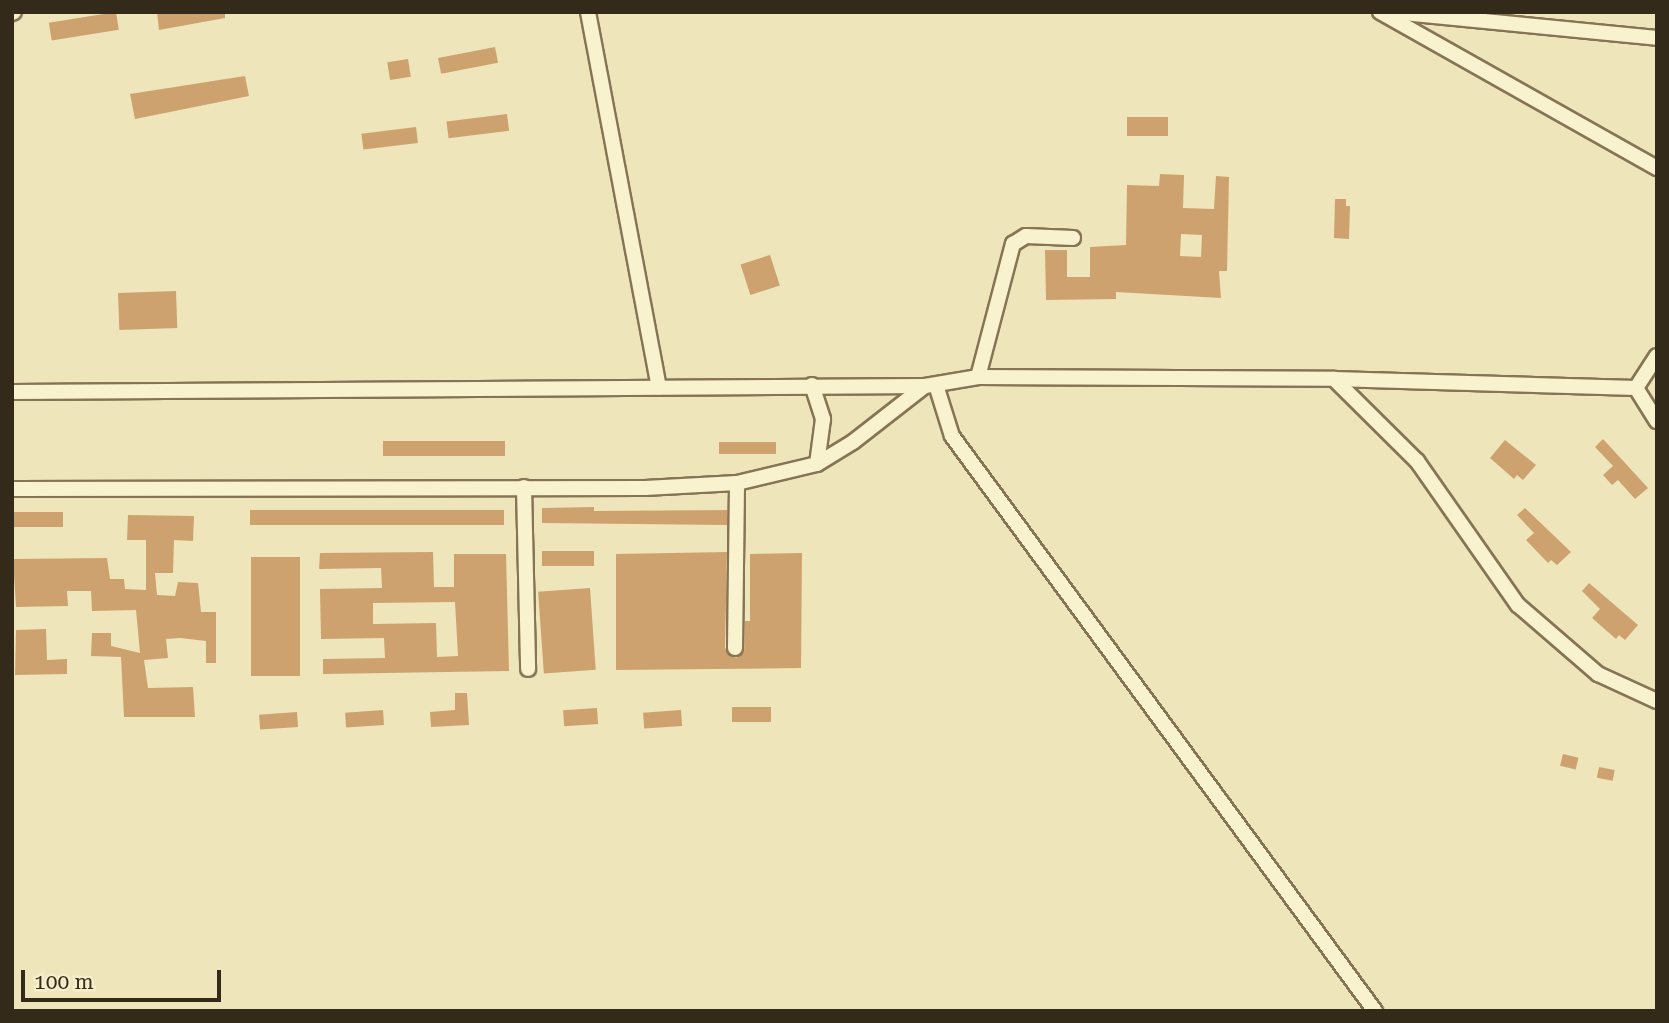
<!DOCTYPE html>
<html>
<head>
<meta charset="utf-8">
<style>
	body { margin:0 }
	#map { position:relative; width:1669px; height:1023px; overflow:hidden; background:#eee5bb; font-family:"Roboto Serif",serif }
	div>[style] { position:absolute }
	.building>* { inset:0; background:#cea26f; transform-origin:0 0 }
	.roads { filter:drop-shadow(2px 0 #867455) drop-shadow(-2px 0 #867455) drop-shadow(0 2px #867455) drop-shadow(0 -2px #867455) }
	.minor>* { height:14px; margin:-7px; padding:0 7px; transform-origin:7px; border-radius:7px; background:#f9f2ce }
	span { translate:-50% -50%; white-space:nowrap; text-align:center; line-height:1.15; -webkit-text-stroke:6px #f6eecb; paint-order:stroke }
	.frame { position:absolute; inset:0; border:14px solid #342a1a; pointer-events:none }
	.scale { position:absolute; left:21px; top:970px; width:200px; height:32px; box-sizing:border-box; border:4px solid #342a1a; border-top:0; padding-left:9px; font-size:21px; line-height:24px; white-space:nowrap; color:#342a1a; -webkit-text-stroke:5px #f6eecb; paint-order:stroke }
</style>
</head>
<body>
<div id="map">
	<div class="building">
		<i style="left:116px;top:12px;width:18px;height:68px;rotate:81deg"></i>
		<i style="clip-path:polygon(157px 12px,225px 12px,225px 18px,159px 30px)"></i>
		<i style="left:495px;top:47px;width:16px;height:58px;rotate:79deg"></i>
		<i style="left:408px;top:59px;width:18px;height:21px;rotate:81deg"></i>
		<i style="clip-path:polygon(245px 76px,249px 96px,135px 119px,130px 94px)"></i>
		<i style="left:507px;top:114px;width:17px;height:61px;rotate:83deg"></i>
		<i style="left:1127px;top:117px;width:41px;height:19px"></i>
		<i style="left:416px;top:127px;width:16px;height:55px;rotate:83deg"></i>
		<i style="clip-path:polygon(evenodd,1160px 174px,1184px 175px,1183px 208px,1214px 209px,1216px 176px,1229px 177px,1227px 271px,1219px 271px,1221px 298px,1116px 292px,1116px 299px,1046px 300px,1045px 250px,1067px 250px,1067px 277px,1090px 277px,1090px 247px,1126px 245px,1127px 185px,1159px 186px,1160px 174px,1181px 234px,1202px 235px,1201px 257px,1180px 256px,1181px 234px)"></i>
		<i style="clip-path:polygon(1335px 199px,1346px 199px,1346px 206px,1350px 206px,1349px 239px,1334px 238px)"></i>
		<i style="left:770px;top:255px;width:32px;height:31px;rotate:72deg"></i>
		<i style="left:176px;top:291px;width:37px;height:58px;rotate:88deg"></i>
		<i style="clip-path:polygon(1603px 439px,1648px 488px,1635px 499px,1618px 480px,1612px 485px,1603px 475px,1613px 466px,1595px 447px)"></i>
		<i style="clip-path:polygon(1505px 440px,1536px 465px,1523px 480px,1517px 475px,1514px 479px,1490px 458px)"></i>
		<i style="left:383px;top:441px;width:122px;height:15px"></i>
		<i style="left:776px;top:442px;width:12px;height:57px;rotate:90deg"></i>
		<i style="clip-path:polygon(594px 507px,594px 511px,727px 510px,727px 525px,542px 523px,542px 508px)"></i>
		<i style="clip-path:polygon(1525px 508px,1571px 552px,1557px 565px,1551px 560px,1548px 563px,1526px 540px,1534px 533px,1517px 515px)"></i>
		<i style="left:504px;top:510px;width:15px;height:254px;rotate:90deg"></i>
		<i style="left:63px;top:512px;width:15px;height:51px;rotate:90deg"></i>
		<i style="clip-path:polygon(128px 515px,194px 516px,193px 541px,174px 540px,173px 573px,155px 573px,157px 595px,175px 596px,178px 582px,198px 583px,201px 612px,216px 612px,216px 663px,206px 663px,206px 641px,180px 638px,166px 639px,168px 658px,144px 660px,148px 688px,193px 687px,195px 717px,124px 717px,121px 657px,91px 656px,92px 633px,111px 633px,111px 646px,140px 653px,136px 610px,92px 611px,91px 591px,67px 591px,68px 606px,16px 607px,13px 559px,107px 558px,110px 579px,124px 579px,125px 589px,146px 590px,146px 540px,127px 540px)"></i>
		<i style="left:594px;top:551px;width:15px;height:52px;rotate:90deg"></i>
		<i style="clip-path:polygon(evenodd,433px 552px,434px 587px,454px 587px,454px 554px,506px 554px,509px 671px,323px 674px,323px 659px,385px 658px,384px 638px,321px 639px,320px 589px,382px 588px,381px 568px,319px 569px,320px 553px,433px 552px,455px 602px,458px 656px,437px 657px,436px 623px,373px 624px,373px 603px,455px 602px)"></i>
		<i style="clip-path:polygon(727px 552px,725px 648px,736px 658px,744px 652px,745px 621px,750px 621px,750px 554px,802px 553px,801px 668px,616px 670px,616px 554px)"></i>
		<i style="left:251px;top:557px;width:49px;height:119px"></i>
		<i style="clip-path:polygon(1589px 583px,1638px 625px,1625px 640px,1619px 635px,1616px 639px,1592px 618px,1600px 609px,1582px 591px)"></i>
		<i style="left:590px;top:588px;width:82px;height:52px;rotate:86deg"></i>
		<i style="clip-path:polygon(46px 629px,47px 660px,67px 659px,67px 674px,15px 675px,16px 630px)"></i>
		<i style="clip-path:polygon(455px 693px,467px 693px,469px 725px,431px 727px,430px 712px,455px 710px)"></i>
		<i style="left:771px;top:707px;width:15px;height:39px;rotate:90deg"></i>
		<i style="left:597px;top:708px;width:16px;height:34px;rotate:86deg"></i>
		<i style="left:383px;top:710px;width:15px;height:38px;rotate:86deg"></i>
		<i style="left:681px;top:710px;width:16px;height:38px;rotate:86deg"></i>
		<i style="left:297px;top:712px;width:15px;height:38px;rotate:86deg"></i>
		<i style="left:1563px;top:754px;width:16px;height:12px;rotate:14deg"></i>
		<i style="left:1599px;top:767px;width:16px;height:11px;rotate:11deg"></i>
	</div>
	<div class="roads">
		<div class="minor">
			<i style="left:588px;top:12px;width:382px;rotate:79.3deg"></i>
			<i style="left:1380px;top:12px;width:318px;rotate:29.4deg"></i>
			<i style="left:1393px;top:12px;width:265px;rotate:5.6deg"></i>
			<i style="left:12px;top:13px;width:2px;rotate:-27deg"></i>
			<i style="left:978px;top:377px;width:138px;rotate:-75.3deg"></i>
			<i style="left:1013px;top:244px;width:15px;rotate:-32deg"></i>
			<i style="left:1026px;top:236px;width:47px;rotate:2.4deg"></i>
			<i style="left:1334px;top:379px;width:117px;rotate:44.7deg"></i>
			<i style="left:1417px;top:461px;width:176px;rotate:55deg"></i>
			<i style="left:1518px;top:605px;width:106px;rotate:40.8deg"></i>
			<i style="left:1598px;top:674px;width:65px;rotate:24.6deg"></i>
			<i style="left:812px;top:385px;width:36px;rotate:72deg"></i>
			<i style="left:823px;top:419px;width:45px;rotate:97.6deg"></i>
			<i style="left:936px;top:385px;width:53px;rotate:72.6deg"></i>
			<i style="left:952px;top:436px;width:714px;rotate:53.66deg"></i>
			<i style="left:1636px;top:388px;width:39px;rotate:58deg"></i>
			<i style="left:1636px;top:388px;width:38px;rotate:-57deg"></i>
			<i style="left:12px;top:392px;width:913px;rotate:-0.38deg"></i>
			<i style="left:925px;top:386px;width:54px;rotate:-9.6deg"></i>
			<i style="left:978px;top:377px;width:356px;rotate:0.3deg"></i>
			<i style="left:1334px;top:379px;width:302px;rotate:1.7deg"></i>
			<i style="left:524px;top:487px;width:182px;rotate:88.7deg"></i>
			<i style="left:12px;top:489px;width:633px;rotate:-0.09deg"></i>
			<i style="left:645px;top:488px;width:92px;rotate:-3.1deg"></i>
			<i style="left:737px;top:483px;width:82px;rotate:-13.4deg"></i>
			<i style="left:817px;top:464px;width:42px;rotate:-31.4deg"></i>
			<i style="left:853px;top:442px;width:91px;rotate:-37.9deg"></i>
			<i style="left:735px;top:648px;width:165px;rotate:-89.3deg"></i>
		</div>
	</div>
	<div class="frame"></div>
	<div class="scale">100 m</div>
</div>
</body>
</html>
